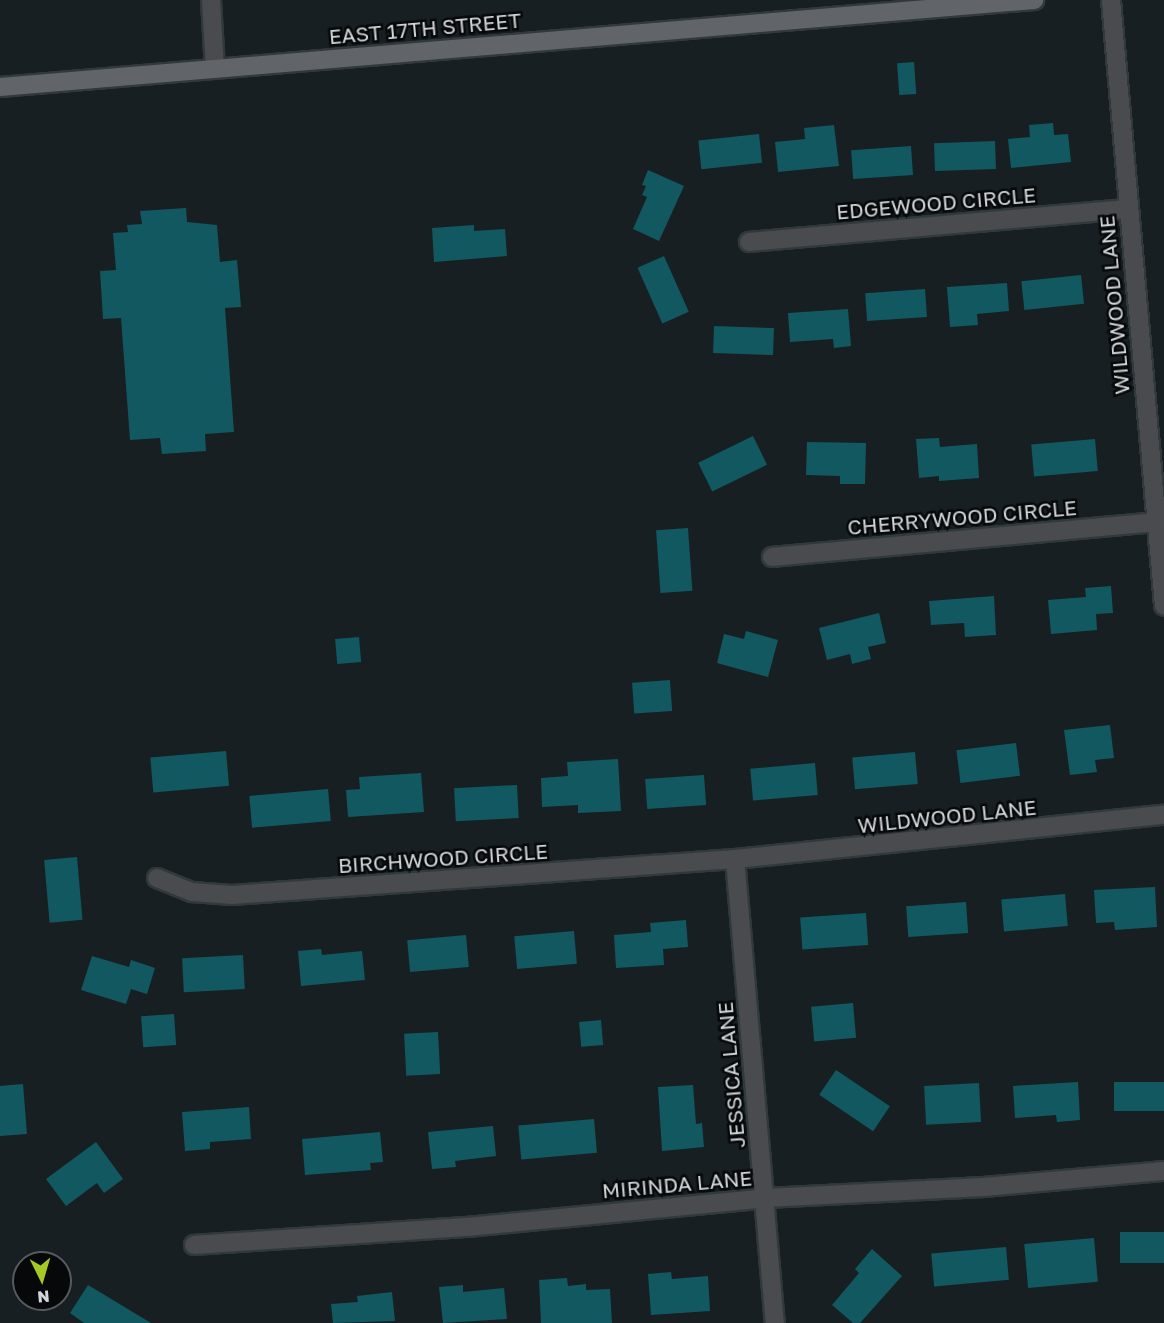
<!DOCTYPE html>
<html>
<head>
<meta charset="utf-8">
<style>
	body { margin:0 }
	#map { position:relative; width:1164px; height:1323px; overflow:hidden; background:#171f23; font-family:"Golos Text",sans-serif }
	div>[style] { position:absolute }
	.building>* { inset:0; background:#125861; transform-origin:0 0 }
	.roads { filter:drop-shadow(2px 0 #31393c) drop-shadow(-2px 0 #31393c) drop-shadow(0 2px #31393c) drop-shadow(0 -2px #31393c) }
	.street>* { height:18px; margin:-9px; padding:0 9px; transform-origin:9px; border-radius:9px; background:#494b4e }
	.secondary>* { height:18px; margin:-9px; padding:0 9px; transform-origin:9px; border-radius:9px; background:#61656a }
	span { translate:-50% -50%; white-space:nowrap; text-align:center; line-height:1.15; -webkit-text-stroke:5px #06080a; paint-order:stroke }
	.street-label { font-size:21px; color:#d1d6d9 }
	.north { position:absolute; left:12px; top:1251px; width:60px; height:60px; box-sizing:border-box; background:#06080a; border:2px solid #575a5d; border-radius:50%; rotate:175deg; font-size:16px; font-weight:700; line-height:24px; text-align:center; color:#d1d6d9 }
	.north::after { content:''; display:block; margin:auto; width:21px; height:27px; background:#a5c822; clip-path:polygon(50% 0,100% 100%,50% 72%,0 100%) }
</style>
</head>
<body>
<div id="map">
	<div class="building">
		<i style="left:914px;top:62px;width:32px;height:17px;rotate:86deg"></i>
		<i style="clip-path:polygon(1053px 123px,1054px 135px,1068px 134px,1071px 162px,1011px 168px,1008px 139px,1030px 137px,1029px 125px)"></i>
		<i style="clip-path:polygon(834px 125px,839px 166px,778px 172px,775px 142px,805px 139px,804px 128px)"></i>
		<i style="left:759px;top:134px;width:29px;height:61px;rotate:84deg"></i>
		<i style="left:995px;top:141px;width:28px;height:61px;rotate:88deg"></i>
		<i style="left:911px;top:146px;width:29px;height:60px;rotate:86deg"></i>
		<i style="clip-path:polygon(648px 170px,684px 186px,659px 241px,633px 229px,647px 197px,642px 195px,646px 186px,642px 185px)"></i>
		<i style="clip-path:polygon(186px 208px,187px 222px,217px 225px,220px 262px,237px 260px,241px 307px,225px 308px,234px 432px,205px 434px,206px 451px,162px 454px,160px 438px,130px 440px,121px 318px,103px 319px,100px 271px,116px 270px,113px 233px,128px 232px,127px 225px,142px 224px,140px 211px)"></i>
		<i style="clip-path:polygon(474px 225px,474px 231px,505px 229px,507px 256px,434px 262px,432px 228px)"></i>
		<i style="left:664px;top:256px;width:61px;height:29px;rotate:66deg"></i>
		<i style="left:1081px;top:275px;width:29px;height:60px;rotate:84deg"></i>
		<i style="clip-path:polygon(1007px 283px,1009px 311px,977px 314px,978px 325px,950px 327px,947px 287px)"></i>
		<i style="left:925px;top:289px;width:28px;height:60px;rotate:86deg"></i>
		<i style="clip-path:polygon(848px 309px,851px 346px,834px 348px,833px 339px,790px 342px,788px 313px)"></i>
		<i style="left:714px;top:326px;width:60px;height:27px;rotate:2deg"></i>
		<i style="left:753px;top:436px;width:32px;height:61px;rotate:64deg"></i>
		<i style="clip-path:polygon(939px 438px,940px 447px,977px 444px,979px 478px,939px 481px,939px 476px,919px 478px,916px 439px)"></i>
		<i style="left:1095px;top:439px;width:32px;height:64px;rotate:85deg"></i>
		<i style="clip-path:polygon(807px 442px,866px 443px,865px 484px,840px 484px,840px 476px,806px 475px)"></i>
		<i style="left:688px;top:528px;width:63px;height:32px;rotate:86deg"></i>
		<i style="clip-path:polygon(1111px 586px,1113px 613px,1096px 614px,1097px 630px,1051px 634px,1048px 600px,1086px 597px,1085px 588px)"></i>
		<i style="clip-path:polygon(994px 596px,996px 635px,965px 637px,964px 623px,931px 625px,929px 601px)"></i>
		<i style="clip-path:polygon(879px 613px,886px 643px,868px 647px,871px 659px,852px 664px,850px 654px,827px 660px,819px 628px)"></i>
		<i style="clip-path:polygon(746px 631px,778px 640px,768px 677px,717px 663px,724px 634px,744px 639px)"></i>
		<i style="left:359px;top:637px;width:25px;height:24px;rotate:85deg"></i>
		<i style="left:670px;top:680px;width:31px;height:38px;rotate:86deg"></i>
		<i style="clip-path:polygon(1110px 725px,1114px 758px,1095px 760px,1097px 772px,1070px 775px,1064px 730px)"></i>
		<i style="left:1016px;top:743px;width:33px;height:60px;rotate:83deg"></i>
		<i style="left:226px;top:751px;width:35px;height:76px;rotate:85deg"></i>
		<i style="left:915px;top:752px;width:32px;height:63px;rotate:85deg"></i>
		<i style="clip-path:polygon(618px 759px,621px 811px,578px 813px,578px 805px,542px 807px,541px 778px,568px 776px,567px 762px)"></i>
		<i style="left:815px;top:763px;width:32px;height:65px;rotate:85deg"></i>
		<i style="clip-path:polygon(421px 773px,424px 812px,348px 817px,346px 790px,360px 789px,359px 777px)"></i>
		<i style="left:704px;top:775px;width:30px;height:59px;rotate:86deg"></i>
		<i style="left:517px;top:785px;width:33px;height:63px;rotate:87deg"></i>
		<i style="left:328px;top:789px;width:32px;height:79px;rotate:85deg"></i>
		<i style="left:77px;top:857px;width:63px;height:33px;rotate:85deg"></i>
		<i style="clip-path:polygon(1155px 887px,1157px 927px,1115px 930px,1114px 922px,1096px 923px,1094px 890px)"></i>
		<i style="left:1065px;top:894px;width:32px;height:64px;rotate:85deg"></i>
		<i style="left:966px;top:902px;width:31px;height:60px;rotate:86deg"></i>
		<i style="left:866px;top:913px;width:32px;height:66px;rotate:86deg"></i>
		<i style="clip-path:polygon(686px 920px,688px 947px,663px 949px,664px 965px,616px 968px,614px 935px,651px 932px,650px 923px)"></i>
		<i style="left:574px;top:931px;width:33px;height:60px;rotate:85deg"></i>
		<i style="left:466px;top:935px;width:32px;height:59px;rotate:85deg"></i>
		<i style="clip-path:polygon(321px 949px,322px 955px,362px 951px,365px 980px,301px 986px,298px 951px)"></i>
		<i style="left:243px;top:955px;width:34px;height:61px;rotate:87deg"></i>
		<i style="clip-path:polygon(92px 956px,129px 967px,131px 960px,155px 968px,147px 994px,131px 989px,126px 1004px,81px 990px)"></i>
		<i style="left:853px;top:1003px;width:35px;height:42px;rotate:85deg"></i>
		<i style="left:174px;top:1014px;width:31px;height:33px;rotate:86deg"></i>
		<i style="left:601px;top:1020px;width:25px;height:22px;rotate:85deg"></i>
		<i style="left:438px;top:1032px;width:42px;height:34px;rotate:87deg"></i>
		<i style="left:836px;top:1070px;width:65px;height:30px;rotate:34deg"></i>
		<i style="clip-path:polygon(1078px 1082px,1080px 1120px,1057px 1122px,1056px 1115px,1015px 1118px,1013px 1086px)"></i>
		<i style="left:1164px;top:1082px;width:29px;height:50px;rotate:90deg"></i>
		<i style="left:979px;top:1083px;width:39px;height:55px;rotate:87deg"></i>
		<i style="clip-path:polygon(23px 1084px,27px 1134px,0 1136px,0 1086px)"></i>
		<i style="clip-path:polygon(693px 1085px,696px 1124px,702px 1123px,704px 1147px,662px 1151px,658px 1087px)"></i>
		<i style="clip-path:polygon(249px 1107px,251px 1139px,210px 1142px,210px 1149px,185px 1151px,182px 1112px)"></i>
		<i style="left:594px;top:1119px;width:34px;height:76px;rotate:85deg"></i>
		<i style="clip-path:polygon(493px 1126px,496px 1156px,455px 1161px,456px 1167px,432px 1169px,428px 1132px)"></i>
		<i style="clip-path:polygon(380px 1132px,383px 1162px,370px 1163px,371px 1170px,305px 1175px,302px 1139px)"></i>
		<i style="clip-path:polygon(96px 1142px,123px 1179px,104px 1193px,97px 1183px,66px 1206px,46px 1179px)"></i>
		<i style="left:1164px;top:1232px;width:31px;height:44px;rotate:90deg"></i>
		<i style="left:1094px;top:1238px;width:44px;height:70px;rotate:85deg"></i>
		<i style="left:1006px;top:1247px;width:33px;height:75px;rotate:85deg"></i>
		<i style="clip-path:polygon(872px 1249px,902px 1276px,860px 1323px,853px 1323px,832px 1305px,859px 1273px,855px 1269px)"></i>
		<i style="clip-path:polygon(671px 1272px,672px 1279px,708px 1276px,710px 1311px,651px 1315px,648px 1274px)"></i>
		<i style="clip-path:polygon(567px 1278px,568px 1286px,586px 1284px,586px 1290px,610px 1289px,612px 1323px,541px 1323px,539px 1280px)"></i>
		<i style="clip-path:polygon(88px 1285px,151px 1323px,84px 1323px,70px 1313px)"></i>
		<i style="clip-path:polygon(463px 1285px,463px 1292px,504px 1288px,507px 1319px,443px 1323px,439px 1287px)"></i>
		<i style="clip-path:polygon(392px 1292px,395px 1321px,333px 1323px,331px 1304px,358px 1302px,357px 1296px)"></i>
	</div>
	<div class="roads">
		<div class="street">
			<i style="left:211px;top:0;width:69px;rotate:86.7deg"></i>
			<i style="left:1111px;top:0;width:608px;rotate:85deg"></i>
			<i style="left:749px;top:242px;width:379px;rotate:-5deg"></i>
			<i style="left:772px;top:557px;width:387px;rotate:-5.2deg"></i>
			<i style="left:735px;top:859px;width:466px;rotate:85.1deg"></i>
			<i style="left:157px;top:878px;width:38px;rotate:22deg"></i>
			<i style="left:192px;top:892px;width:40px;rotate:4.3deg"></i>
			<i style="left:232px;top:895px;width:504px;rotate:-4.09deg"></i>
			<i style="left:735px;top:859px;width:431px;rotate:-5.9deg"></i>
			<i style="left:194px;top:1245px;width:274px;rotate:-3.8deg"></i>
			<i style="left:467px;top:1227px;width:300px;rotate:-5.5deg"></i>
			<i style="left:766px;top:1198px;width:218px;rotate:-2.9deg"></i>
			<i style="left:984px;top:1187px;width:181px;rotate:-5.1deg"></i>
		</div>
		<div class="secondary">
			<i style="left:0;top:87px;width:1038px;rotate:-4.81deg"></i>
		</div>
	</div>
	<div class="street-label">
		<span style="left:425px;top:28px;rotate:-5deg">EAST 17TH STREET</span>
		<span style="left:936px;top:203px;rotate:-5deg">EDGEWOOD CIRCLE</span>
		<span style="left:1114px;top:305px;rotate:-95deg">WILDWOOD LANE</span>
		<span style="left:962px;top:517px;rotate:-5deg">CHERRYWOOD CIRCLE</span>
		<span style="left:947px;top:816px;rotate:-6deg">WILDWOOD LANE</span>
		<span style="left:443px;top:858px;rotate:-4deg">BIRCHWOOD CIRCLE</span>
		<span style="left:731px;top:1075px;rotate:-95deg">JESSICA LANE</span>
		<span style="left:677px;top:1184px;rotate:-5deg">MIRINDA LANE</span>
	</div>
	<div class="north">N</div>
</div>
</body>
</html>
